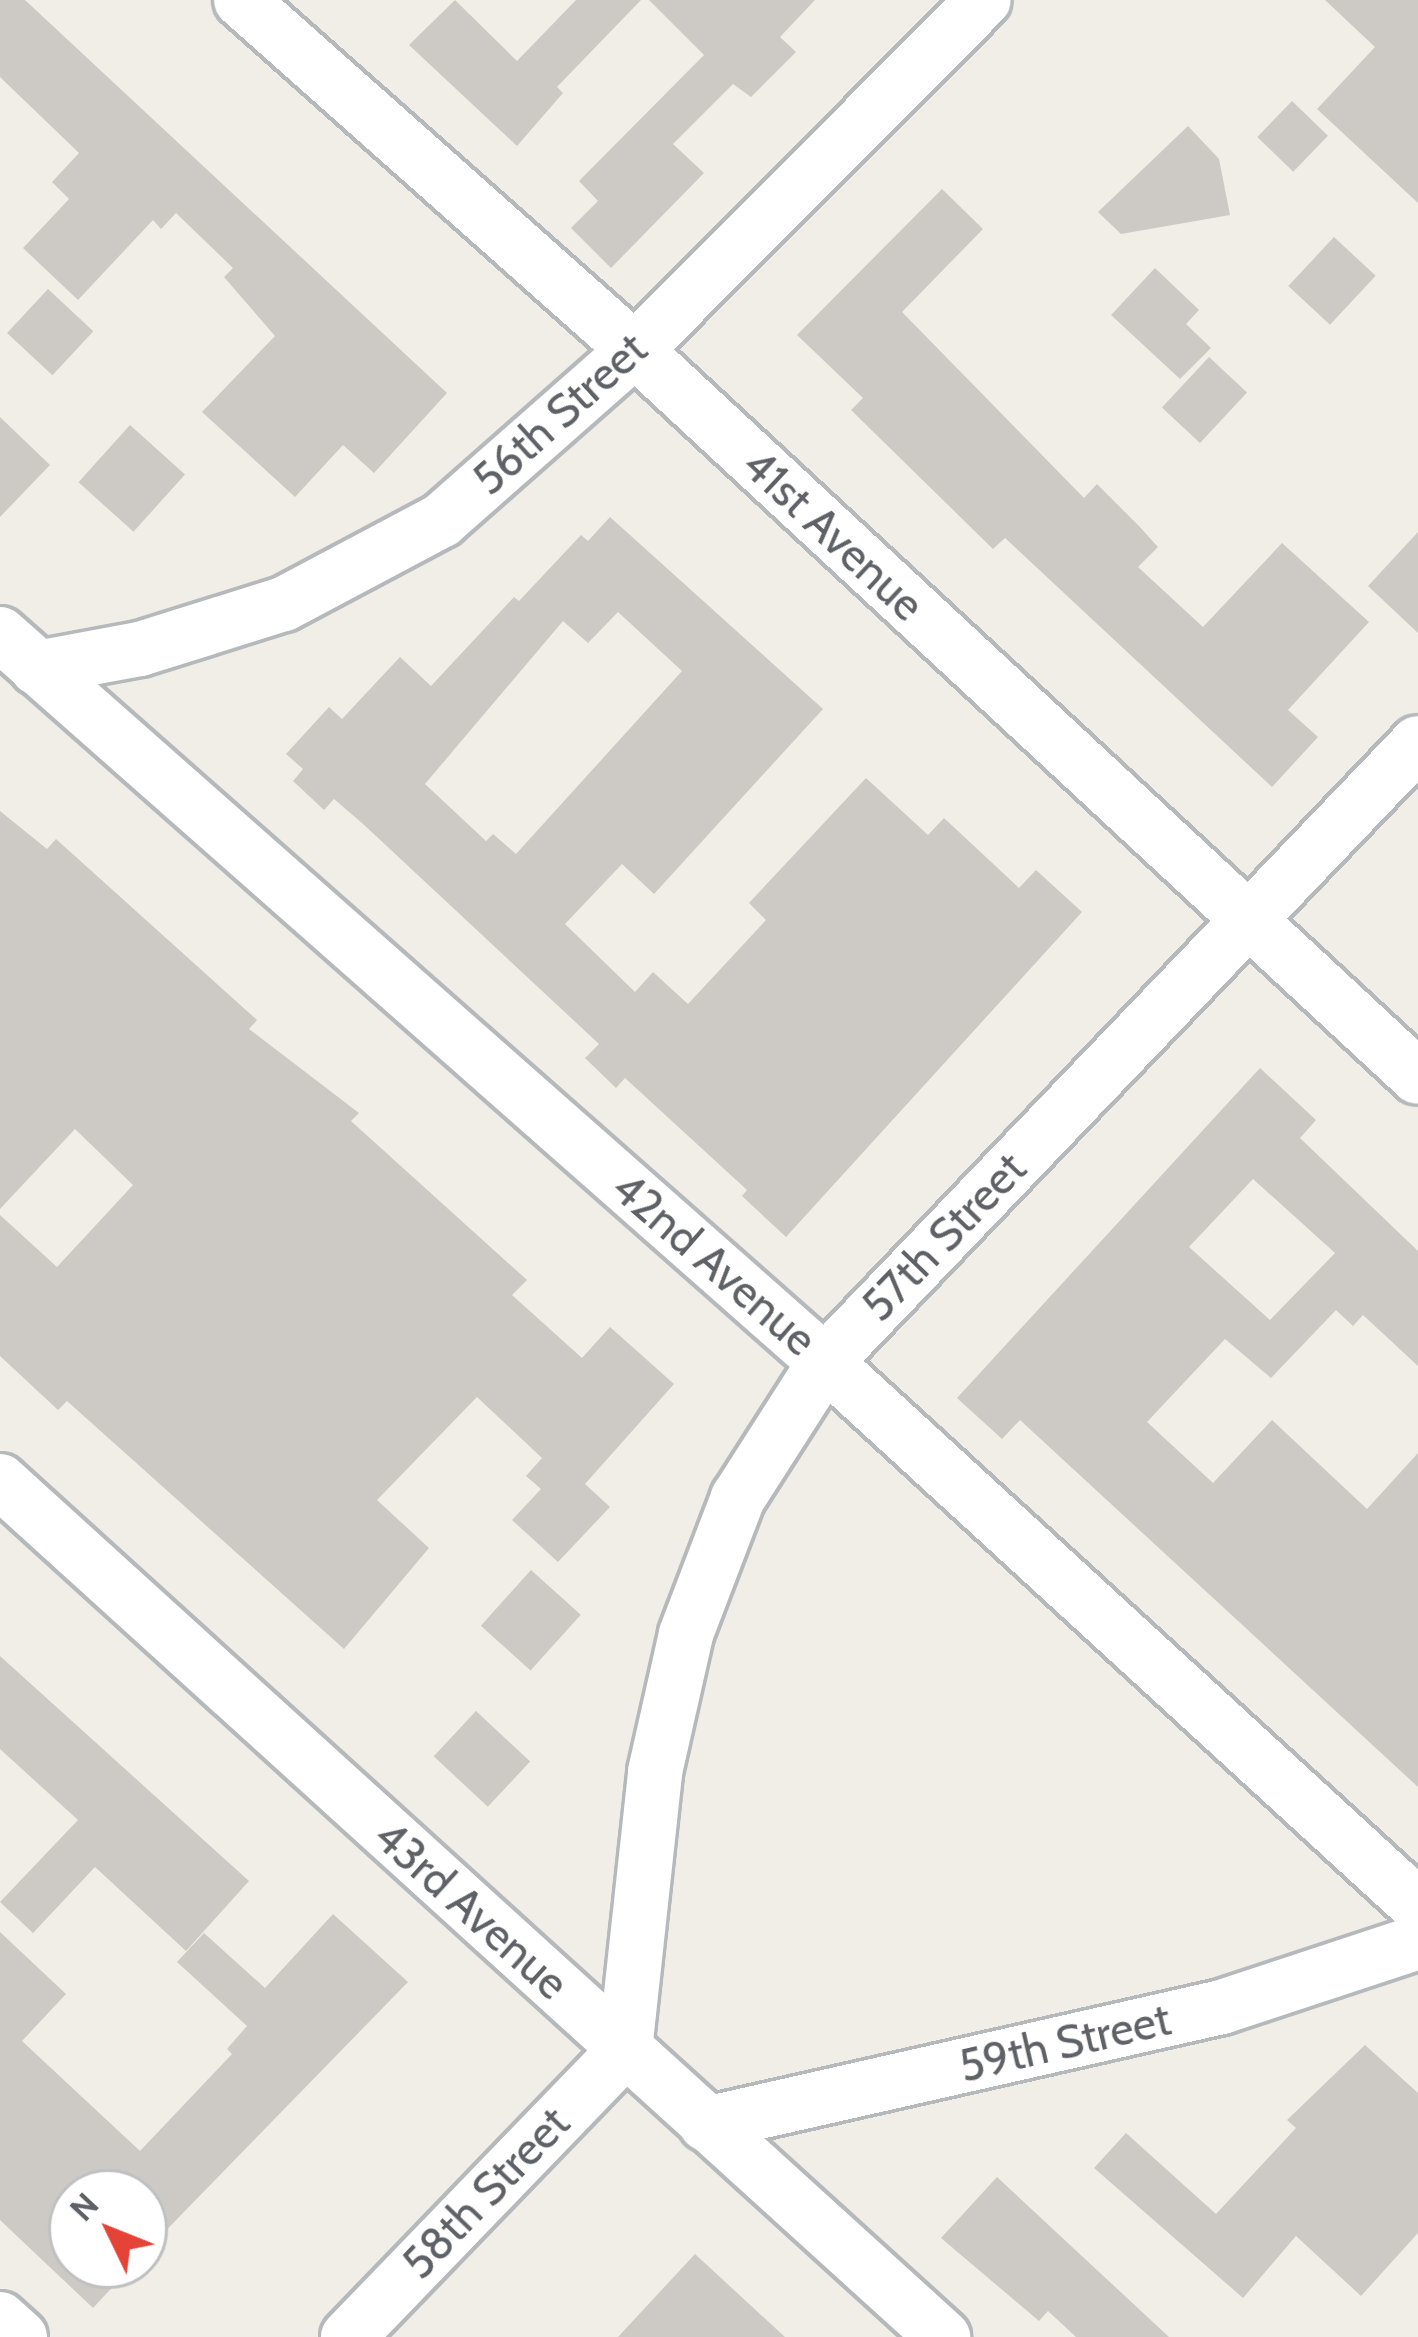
<!DOCTYPE html>
<html>
<head>
<meta charset="utf-8">
<style>
	body { margin:0 }
	#map { position:relative; width:1418px; height:2337px; overflow:hidden; background:#f0eee6; font-family:Cabin,sans-serif }
	div>[style] { position:absolute }
	.building>* { inset:0; background:#cdcac5; transform-origin:0 0 }
	.roads { filter:drop-shadow(3px 0 #b6b9bc) drop-shadow(-3px 0 #b6b9bc) drop-shadow(0 3px #b6b9bc) drop-shadow(0 -3px #b6b9bc) }
	.minor>* { height:54px; margin:-27px; padding:0 27px; transform-origin:27px; border-radius:27px; background:#fff }
	span { translate:-50% -50%; white-space:nowrap; text-align:center; line-height:1.15; -webkit-text-stroke:9px #fff; paint-order:stroke }
	.street-label { font-size:45px; color:#5e6266 }
	.north { position:absolute; left:48px; top:2169px; width:120px; height:120px; box-sizing:border-box; background:#fff; border:3px solid #bfc0c2; border-radius:50%; rotate:313deg; font-size:33px; font-weight:700; line-height:48px; text-align:center; color:#5e6266 }
	.north::after { content:''; display:block; margin:auto; width:42px; height:54px; background:#e54337; clip-path:polygon(50% 0,100% 100%,50% 72%,0 100%) }
</style>
</head>
<body>
<div id="map">
	<div class="building">
		<i style="clip-path:polygon(0 0,25px 0,447px 393px,374px 473px,343px 445px,295px 497px,202px 412px,275px 336px,224px 277px,233px 268px,176px 213px,161px 229px,153px 220px,78px 300px,23px 248px,69px 199px,52px 182px,79px 153px,0 77px)"></i>
		<i style="clip-path:polygon(455px 0,517px 61px,576px 0,641px 0,557px 87px,563px 93px,517px 146px,409px 45px)"></i>
		<i style="clip-path:polygon(649px 0,815px 0,780px 37px,796px 52px,751px 97px,733px 84px,673px 144px,704px 173px,611px 268px,571px 228px,598px 201px,579px 181px,704px 55px)"></i>
		<i style="clip-path:polygon(1325px 0,1418px 0,1418px 203px,1317px 109px,1375px 47px)"></i>
		<i style="left:1292px;top:101px;width:50px;height:50px;rotate:44deg"></i>
		<i style="clip-path:polygon(1188px 126px,1219px 159px,1230px 215px,1121px 234px,1098px 212px)"></i>
		<i style="clip-path:polygon(942px 189px,983px 229px,902px 312px,1084px 498px,1097px 484px,1138px 525px,1158px 547px,1138px 567px,1203px 627px,1282px 543px,1369px 622px,1288px 710px,1318px 737px,1272px 787px,1005px 538px,993px 549px,851px 410px,863px 398px,797px 335px)"></i>
		<i style="left:1334px;top:237px;width:57px;height:67px;rotate:43deg"></i>
		<i style="clip-path:polygon(1155px 268px,1199px 310px,1186px 324px,1211px 348px,1180px 379px,1111px 315px)"></i>
		<i style="left:48px;top:289px;width:62px;height:60px;rotate:43deg"></i>
		<i style="left:1209px;top:357px;width:52px;height:69px;rotate:43deg"></i>
		<i style="clip-path:polygon(0 417px,50px 465px,0 517px)"></i>
		<i style="left:130px;top:425px;width:74px;height:77px;rotate:42deg"></i>
		<i style="clip-path:polygon(evenodd,610px 517px,823px 709px,654px 894px,622px 864px,565px 924px,635px 992px,653px 972px,688px 1004px,766px 920px,749px 903px,866px 778px,928px 835px,944px 818px,1019px 888px,1036px 870px,1082px 912px,786px 1237px,742px 1196px,747px 1190px,625px 1078px,616px 1088px,585px 1058px,599px 1044px,362px 823px,334px 799px,324px 810px,293px 781px,303px 769px,286px 754px,329px 707px,342px 719px,400px 657px,431px 686px,514px 597px,519px 601px,581px 535px,588px 541px,610px 517px,618px 612px,682px 671px,516px 854px,493px 834px,486px 841px,425px 784px,563px 621px,588px 643px,618px 612px)"></i>
		<i style="clip-path:polygon(1418px 532px,1418px 633px,1368px 586px)"></i>
		<i style="clip-path:polygon(0 811px,47px 849px,56px 839px,257px 1020px,249px 1029px,359px 1113px,351px 1121px,527px 1280px,512px 1295px,582px 1358px,610px 1327px,674px 1384px,585px 1484px,610px 1507px,558px 1562px,512px 1520px,541px 1489px,526px 1476px,542px 1458px,477px 1397px,377px 1500px,429px 1548px,344px 1649px,67px 1401px,58px 1410px,0 1356px,0 1215px,57px 1267px,133px 1185px,75px 1129px,0 1209px)"></i>
		<i style="clip-path:polygon(evenodd,1260px 1068px,1316px 1120px,1300px 1138px,1418px 1251px,1418px 1366px,1363px 1315px,1353px 1326px,1336px 1310px,1271px 1378px,1225px 1339px,1147px 1422px,1213px 1483px,1272px 1420px,1367px 1509px,1418px 1453px,1418px 1787px,1020px 1420px,1002px 1439px,957px 1398px,1260px 1068px,1253px 1179px,1335px 1253px,1270px 1320px,1189px 1247px,1253px 1179px)"></i>
		<i style="left:531px;top:1570px;width:67px;height:75px;rotate:42deg"></i>
		<i style="clip-path:polygon(0 1656px,249px 1881px,186px 1951px,95px 1867px,33px 1933px,0 1902px,78px 1820px,0 1749px)"></i>
		<i style="left:476px;top:1711px;width:74px;height:62px;rotate:43deg"></i>
		<i style="clip-path:polygon(333px 1914px,408px 1982px,144px 2253px,144px 2193px,72px 2193px,72px 2265px,133px 2265px,93px 2308px,0 2220px,0 1932px,66px 1994px,22px 2041px,140px 2151px,232px 2054px,227px 2049px,247px 2026px,177px 1962px,204px 1933px,265px 1988px)"></i>
		<i style="clip-path:polygon(1365px 2045px,1418px 2093px,1418px 2233px,1361px 2296px,1296px 2236px,1243px 2298px,1094px 2168px,1126px 2133px,1216px 2214px,1296px 2128px,1287px 2120px)"></i>
		<i style="clip-path:polygon(997px 2177px,1169px 2337px,1076px 2337px,1048px 2311px,1039px 2321px,941px 2238px)"></i>
		<i style="clip-path:polygon(695px 2254px,785px 2337px,618px 2337px)"></i>
	</div>
	<div class="roads">
		<div class="minor">
			<i style="left:241px;top:0;width:527px;rotate:41.62deg"></i>
			<i style="left:635px;top:350px;width:1068px;rotate:42.88deg"></i>
			<i style="left:0;top:634px;width:1100px;rotate:41.43deg"></i>
			<i style="left:825px;top:1362px;width:805px;rotate:42.53deg"></i>
			<i style="left:37px;top:668px;width:105px;rotate:-10.5deg"></i>
			<i style="left:140px;top:649px;width:151px;rotate:-17.4deg"></i>
			<i style="left:284px;top:604px;width:179px;rotate:-28deg"></i>
			<i style="left:442px;top:520px;width:257px;rotate:-41.4deg"></i>
			<i style="left:635px;top:350px;width:494px;rotate:-45.1deg"></i>
			<i style="left:0;top:1481px;width:1274px;rotate:42.23deg"></i>
			<i style="left:706px;top:2124px;width:529px;rotate:-12.78deg"></i>
			<i style="left:1222px;top:2007px;width:206px;rotate:-18.3deg"></i>
			<i style="left:0;top:2319px;width:27px;rotate:42deg"></i>
			<i style="left:348px;top:2337px;width:399px;rotate:-46deg"></i>
			<i style="left:625px;top:2050px;width:280px;rotate:-83.8deg"></i>
			<i style="left:655px;top:1772px;width:141px;rotate:-77.3deg"></i>
			<i style="left:686px;top:1634px;width:146px;rotate:-69.1deg"></i>
			<i style="left:738px;top:1498px;width:161px;rotate:-57.4deg"></i>
			<i style="left:825px;top:1362px;width:857px;rotate:-46.23deg"></i>
		</div>
	</div>
	<div class="street-label">
		<span style="left:560px;top:414px;rotate:-42deg">56th Street</span>
		<span style="left:833px;top:535px;rotate:43deg">41st Avenue</span>
		<span style="left:944px;top:1237px;rotate:-46deg">57th Street</span>
		<span style="left:714px;top:1264px;rotate:41deg">42nd Avenue</span>
		<span style="left:471px;top:1910px;rotate:42deg">43rd Avenue</span>
		<span style="left:1065px;top:2043px;rotate:-13deg">59th Street</span>
		<span style="left:486px;top:2193px;rotate:-46deg">58th Street</span>
	</div>
	<div class="north">N</div>
</div>
</body>
</html>
